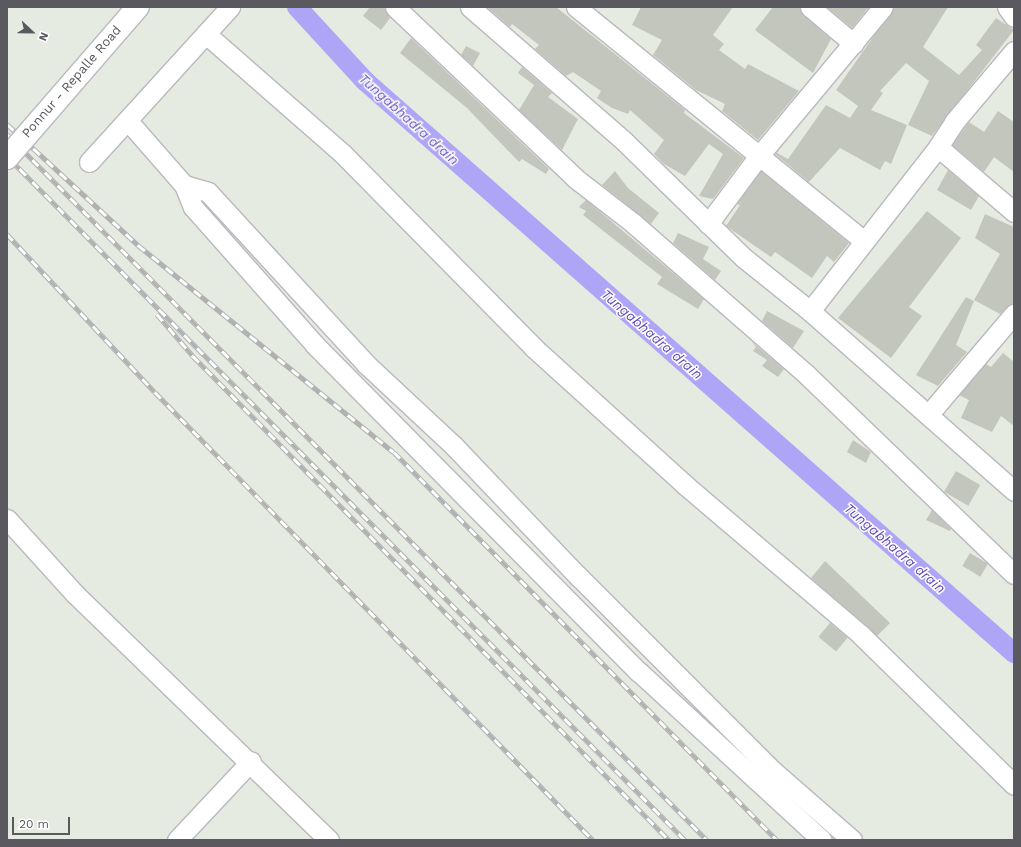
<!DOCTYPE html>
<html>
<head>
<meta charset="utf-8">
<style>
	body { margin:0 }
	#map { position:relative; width:1021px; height:847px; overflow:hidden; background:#e6ebe1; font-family:"Work Sans",sans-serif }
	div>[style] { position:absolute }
	.canal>* { height:20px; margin:-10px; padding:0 10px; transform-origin:10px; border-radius:10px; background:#afa5f7 }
	.building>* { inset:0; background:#c3c6bd; transform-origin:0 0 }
	.roads { filter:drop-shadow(1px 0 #bab8be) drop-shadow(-1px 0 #bab8be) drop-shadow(0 1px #bab8be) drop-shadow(0 -1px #bab8be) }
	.minor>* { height:19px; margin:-9.5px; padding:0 9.5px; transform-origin:9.5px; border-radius:9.5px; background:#fff }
	.rail>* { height:4.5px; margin-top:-2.25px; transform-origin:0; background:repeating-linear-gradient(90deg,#fff 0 9px,#b2b1b2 0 18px); box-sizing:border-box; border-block:1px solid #b2b1b2 }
	.bridges { filter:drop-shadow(1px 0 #bcb9c1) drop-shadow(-1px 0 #bcb9c1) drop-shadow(0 1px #bcb9c1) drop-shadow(0 -1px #bcb9c1) }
	.secondary-bridge>* { height:22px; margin:-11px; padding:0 11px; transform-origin:11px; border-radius:11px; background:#fff }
	span { translate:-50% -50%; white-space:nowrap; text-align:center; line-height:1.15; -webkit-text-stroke:3px #fff; paint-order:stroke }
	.street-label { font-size:13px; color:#5b5960 }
	.water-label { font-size:14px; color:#604bb7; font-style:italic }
	.frame { position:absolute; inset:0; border:8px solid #5b5960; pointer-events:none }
	.north { position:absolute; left:12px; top:12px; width:40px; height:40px; -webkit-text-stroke:3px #fff; paint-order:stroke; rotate:112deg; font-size:11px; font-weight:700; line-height:16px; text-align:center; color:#5b5960 }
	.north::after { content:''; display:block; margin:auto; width:14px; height:18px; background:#5b5960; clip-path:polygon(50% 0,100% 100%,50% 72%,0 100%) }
	.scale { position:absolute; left:12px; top:817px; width:58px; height:18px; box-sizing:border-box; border:2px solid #5b5960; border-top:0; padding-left:5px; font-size:12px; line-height:14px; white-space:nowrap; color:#5b5960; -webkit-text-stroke:3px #fff; paint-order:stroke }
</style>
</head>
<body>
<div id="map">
	<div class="canal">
		<i style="left:297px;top:7px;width:100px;rotate:47.4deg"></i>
		<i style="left:365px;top:81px;width:865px;rotate:41.39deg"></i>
	</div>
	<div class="building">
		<i style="clip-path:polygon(370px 7px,384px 7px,390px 18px,381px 30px,363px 16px)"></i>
		<i style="clip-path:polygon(487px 7px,556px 7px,685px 110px,684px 113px,744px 158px,713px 199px,699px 196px,723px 154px,709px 144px,685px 176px,664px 164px,654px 154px,664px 140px,630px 110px,628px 114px,612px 108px,597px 98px,601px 91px,573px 72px,566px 76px,535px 49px,539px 45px,512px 24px,510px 27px)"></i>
		<i style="clip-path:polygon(641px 7px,733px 7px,713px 35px,724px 44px,719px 50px,745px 69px,748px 64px,799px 91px,758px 140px,722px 111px,725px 104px,696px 90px,653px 55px,662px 40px,632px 25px)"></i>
		<i style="clip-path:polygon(773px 7px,799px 7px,803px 15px,831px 39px,813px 73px,755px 30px)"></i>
		<i style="clip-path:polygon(827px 7px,869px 7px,852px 28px)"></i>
		<i style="clip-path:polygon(894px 7px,948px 7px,923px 47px,959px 75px,982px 50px,976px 45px,996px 18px,1014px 30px,932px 136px,908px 125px,929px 81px,906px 63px,880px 91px,883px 93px,871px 110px,907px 125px,891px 164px,885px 161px,880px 170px,840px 148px,809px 182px,775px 154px,780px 148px,777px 153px,788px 159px,826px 105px,850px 118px,858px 106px,836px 90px)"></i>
		<i style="clip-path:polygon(411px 38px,549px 169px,546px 174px,522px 159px,519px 162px,467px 108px,400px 53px)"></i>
		<i style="clip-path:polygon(466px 46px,480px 53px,473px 66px,461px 55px)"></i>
		<i style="clip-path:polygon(522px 67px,552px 93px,548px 97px,578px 119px,562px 150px,519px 110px,534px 85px,518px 73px)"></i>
		<i style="clip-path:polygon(998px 111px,1014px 122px,1014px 172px,994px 157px,984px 172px,952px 145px,969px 122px,984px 132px)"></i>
		<i style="clip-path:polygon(948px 170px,979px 196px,971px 210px,937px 190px)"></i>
		<i style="clip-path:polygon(615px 171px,628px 188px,659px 213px,651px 224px,602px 185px)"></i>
		<i style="clip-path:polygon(761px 171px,849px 243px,834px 262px,827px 256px,812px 278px,775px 252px,771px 257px,726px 226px,740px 205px,737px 204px)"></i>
		<i style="clip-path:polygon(586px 200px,704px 299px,698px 309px,657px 284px,662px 277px,583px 215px,586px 211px,579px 207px)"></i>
		<i style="clip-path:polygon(927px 211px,961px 238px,909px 307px,922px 316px,891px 358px,838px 318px)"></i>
		<i style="clip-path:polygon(985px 214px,1014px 227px,1014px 303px,1000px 314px,974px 300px,1000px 254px,975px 238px)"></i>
		<i style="clip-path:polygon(678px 233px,709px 247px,703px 259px,721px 271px,715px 280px,673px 243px)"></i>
		<i style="clip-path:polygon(966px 297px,974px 301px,956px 345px,967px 352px,938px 386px,916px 375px)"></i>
		<i style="clip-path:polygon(767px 311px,804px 331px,793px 348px,762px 321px)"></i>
		<i style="clip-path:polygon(752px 342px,784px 369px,778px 377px,762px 366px,767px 360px,753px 351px,756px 347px)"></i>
		<i style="clip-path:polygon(1003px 353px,1014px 362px,1014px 426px,1001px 416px,992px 432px,961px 418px,969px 400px,959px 395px,986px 364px,991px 367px)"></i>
		<i style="clip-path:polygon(853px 440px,871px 452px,866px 463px,847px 452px)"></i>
		<i style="left:956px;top:471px;width:28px;height:24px;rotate:30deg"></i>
		<i style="clip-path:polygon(932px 510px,951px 529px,950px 531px,926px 520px)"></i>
		<i style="left:970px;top:553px;width:21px;height:15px;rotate:31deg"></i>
		<i style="clip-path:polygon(825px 561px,890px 623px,877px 636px,811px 578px)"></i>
		<i style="left:830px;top:623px;width:23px;height:18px;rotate:40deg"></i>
	</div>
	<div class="roads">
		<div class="minor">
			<i style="left:395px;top:7px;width:248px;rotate:43.5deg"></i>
			<i style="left:575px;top:178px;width:73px;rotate:37.8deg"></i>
			<i style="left:633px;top:223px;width:231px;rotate:41.1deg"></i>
			<i style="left:807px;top:375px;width:287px;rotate:43.9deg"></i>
			<i style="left:470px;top:7px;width:204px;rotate:41deg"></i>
			<i style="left:624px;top:141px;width:168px;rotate:44.3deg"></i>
			<i style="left:744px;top:258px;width:85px;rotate:38.8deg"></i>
			<i style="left:810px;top:311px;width:208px;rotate:-52deg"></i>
			<i style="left:938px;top:147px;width:30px;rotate:-57deg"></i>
			<i style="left:954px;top:122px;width:93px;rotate:-49.8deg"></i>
			<i style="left:576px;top:7px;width:371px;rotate:39.1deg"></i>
			<i style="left:810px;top:7px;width:57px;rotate:40.1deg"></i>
			<i style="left:1007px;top:7px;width:12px;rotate:55deg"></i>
			<i style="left:206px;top:34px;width:182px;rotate:41.2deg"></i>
			<i style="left:343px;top:154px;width:271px;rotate:45.4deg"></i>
			<i style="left:533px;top:347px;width:205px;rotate:42.2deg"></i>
			<i style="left:685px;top:485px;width:231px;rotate:40.4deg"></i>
			<i style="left:861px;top:635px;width:214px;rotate:44.4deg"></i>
			<i style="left:128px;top:121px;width:85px;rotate:48.8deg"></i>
			<i style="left:184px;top:185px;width:24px;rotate:68deg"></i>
			<i style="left:193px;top:207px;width:184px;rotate:48.5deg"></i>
			<i style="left:315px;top:345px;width:460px;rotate:45.3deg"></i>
			<i style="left:639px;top:672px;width:248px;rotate:42.6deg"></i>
			<i style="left:938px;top:147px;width:100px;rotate:40.5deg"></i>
			<i style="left:89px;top:162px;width:210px;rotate:-47.7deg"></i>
			<i style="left:184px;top:185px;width:25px;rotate:16deg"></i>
			<i style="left:208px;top:192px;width:234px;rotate:47.4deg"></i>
			<i style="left:366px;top:364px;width:120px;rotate:43deg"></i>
			<i style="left:454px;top:446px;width:180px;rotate:46.4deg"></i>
			<i style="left:578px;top:576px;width:276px;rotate:45deg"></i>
			<i style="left:773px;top:771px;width:105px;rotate:41.1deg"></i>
			<i style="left:708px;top:224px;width:84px;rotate:-53.3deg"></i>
			<i style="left:758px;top:157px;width:195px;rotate:-50.2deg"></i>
			<i style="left:810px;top:311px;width:272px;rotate:41.4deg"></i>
			<i style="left:928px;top:415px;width:133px;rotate:-49.6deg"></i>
			<i style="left:7px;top:519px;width:101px;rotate:47.8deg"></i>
			<i style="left:75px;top:594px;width:354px;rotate:44.1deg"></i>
			<i style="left:177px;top:840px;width:108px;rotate:-46.9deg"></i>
		</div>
	</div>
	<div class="rail">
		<i style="left:7px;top:124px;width:178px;rotate:42.7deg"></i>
		<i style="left:138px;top:245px;width:329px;rotate:39deg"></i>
		<i style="left:394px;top:452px;width:545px;rotate:45.37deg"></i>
		<i style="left:7px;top:134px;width:994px;rotate:45.24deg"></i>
		<i style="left:7px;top:156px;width:963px;rotate:45.25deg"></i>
		<i style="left:7px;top:234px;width:216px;rotate:46.9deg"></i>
		<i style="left:155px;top:392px;width:627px;rotate:45.65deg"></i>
		<i style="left:157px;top:314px;width:55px;rotate:49.4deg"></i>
		<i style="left:193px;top:356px;width:679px;rotate:45.48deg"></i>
	</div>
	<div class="bridges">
		<div class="secondary-bridge">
			<i style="left:7px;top:158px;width:200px;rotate:-49.1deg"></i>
		</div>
	</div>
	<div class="street-label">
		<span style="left:72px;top:82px;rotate:-49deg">Ponnur - Repalle Road</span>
	</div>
	<div class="water-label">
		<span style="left:409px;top:119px;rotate:42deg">Tungabhadra drain</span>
		<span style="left:652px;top:334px;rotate:41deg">Tungabhadra drain</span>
		<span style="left:895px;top:548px;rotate:41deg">Tungabhadra drain</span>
	</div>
	<div class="frame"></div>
	<div class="north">N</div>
	<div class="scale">20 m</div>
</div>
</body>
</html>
